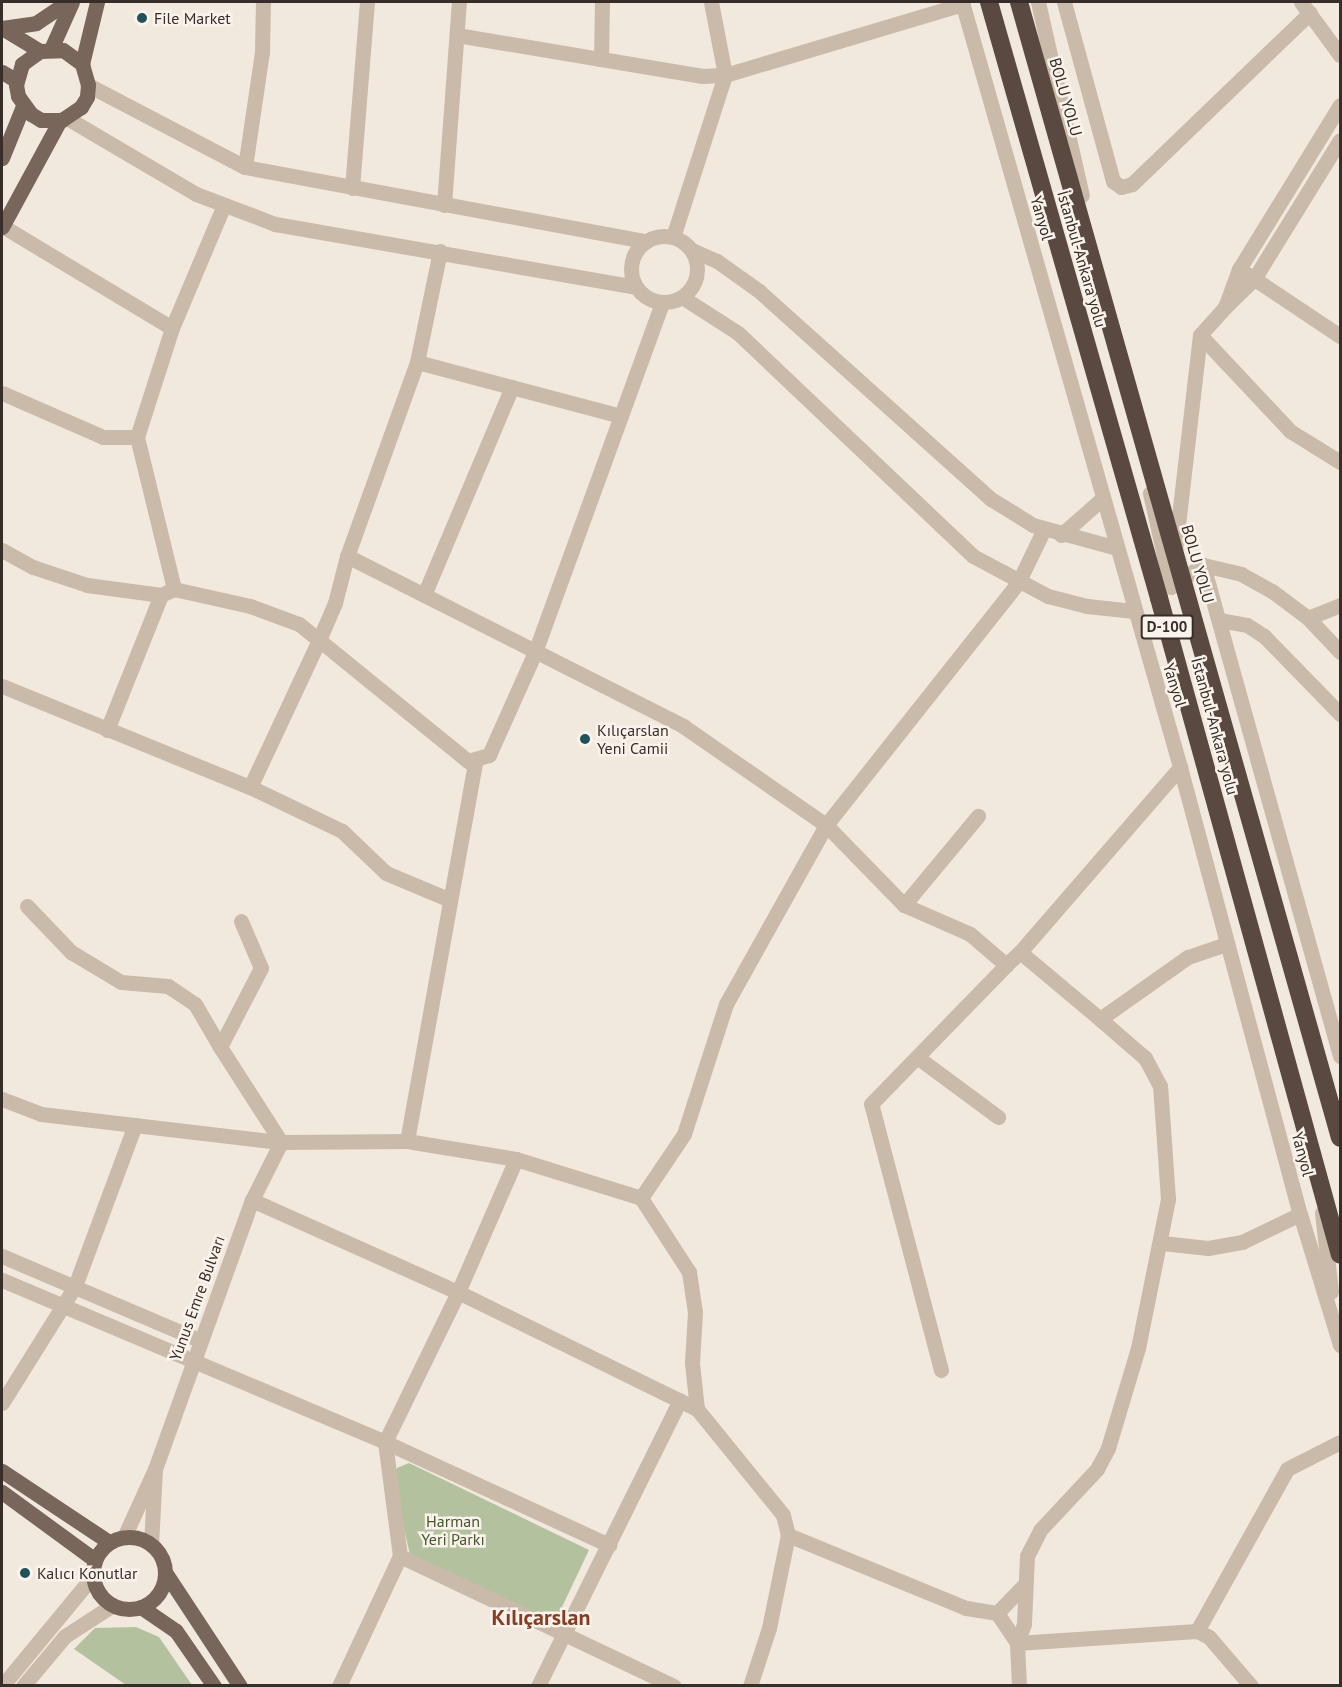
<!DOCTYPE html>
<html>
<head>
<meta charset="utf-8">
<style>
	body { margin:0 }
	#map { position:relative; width:1342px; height:1687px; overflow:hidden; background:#f2e9de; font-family:"PT Sans",sans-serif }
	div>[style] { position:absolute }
	.green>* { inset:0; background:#b4c19e }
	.minor>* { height:15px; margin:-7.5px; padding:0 7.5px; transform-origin:7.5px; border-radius:7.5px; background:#cabaaa }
	.minor>.ring { margin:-7.5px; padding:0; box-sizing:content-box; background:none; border:15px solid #cabaaa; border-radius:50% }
	.major>* { height:15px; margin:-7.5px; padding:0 7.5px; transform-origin:7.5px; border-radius:7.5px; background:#79665b }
	.major>.ring { margin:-7.5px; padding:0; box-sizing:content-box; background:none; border:15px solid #79665b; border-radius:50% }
	.highway>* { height:18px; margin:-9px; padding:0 9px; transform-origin:9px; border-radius:9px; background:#594941 }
	.dots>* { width:16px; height:16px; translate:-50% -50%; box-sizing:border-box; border:3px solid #faf3eb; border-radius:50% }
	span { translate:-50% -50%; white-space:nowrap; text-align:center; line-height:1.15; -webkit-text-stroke:5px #faf3eb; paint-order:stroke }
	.shield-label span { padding:2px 4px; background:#faf3eb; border:2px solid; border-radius:4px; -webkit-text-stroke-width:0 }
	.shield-label { font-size:15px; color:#382e29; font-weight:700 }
	.poi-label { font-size:16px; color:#382e29 }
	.left { translate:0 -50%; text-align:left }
	.street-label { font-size:16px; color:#382e29 }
	.park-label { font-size:16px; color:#46562e }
	.district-label { font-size:22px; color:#853e24; font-weight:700 }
	.frame { position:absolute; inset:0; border:3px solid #382e29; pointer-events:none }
</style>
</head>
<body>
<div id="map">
	<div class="green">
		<i style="clip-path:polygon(409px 1463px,589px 1550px,554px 1624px,410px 1555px,393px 1479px,397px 1468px)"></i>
		<i style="clip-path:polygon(136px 1627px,159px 1637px,192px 1685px,126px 1685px,74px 1649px,95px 1628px)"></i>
	</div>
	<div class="minor">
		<i style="left:711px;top:2px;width:74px;rotate:79.1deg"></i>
		<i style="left:725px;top:75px;width:248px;rotate:-16.6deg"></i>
		<i style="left:962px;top:2px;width:795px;rotate:74.09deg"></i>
		<i style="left:1180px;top:767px;width:463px;rotate:75deg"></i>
		<i style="left:1300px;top:1214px;width:137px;rotate:73deg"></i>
		<i style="left:1038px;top:2px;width:198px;rotate:77.2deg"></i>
		<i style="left:1064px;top:2px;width:186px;rotate:74.7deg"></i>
		<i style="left:1113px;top:181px;width:10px;rotate:37deg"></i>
		<i style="left:1121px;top:187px;width:11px;rotate:-15deg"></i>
		<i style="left:1132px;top:184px;width:247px;rotate:-43.9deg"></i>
		<i style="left:1301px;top:2px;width:66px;rotate:53.7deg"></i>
		<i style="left:457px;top:35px;width:146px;rotate:9.5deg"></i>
		<i style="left:601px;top:59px;width:57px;rotate:-89deg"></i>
		<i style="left:601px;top:59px;width:103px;rotate:9.5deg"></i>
		<i style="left:703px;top:76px;width:22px;rotate:-3deg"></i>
		<i style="left:725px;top:75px;width:170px;rotate:107.8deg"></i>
		<i style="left:88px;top:85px;width:177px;rotate:27.6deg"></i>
		<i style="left:245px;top:167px;width:408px;rotate:10.5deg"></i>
		<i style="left:1340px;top:105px;width:193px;rotate:121.6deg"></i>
		<i style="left:1239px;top:269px;width:40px;rotate:110.2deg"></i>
		<i style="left:1225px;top:307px;width:40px;rotate:-44deg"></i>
		<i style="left:1254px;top:279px;width:163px;rotate:-58.3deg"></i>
		<i style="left:67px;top:118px;width:150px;rotate:30.5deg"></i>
		<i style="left:196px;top:194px;width:85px;rotate:20.8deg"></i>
		<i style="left:275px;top:224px;width:366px;rotate:9.9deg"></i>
		<i style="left:245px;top:167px;width:116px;rotate:-81.6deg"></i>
		<i style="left:262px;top:52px;width:50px;rotate:-88.9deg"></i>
		<i style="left:352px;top:188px;width:187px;rotate:-85.4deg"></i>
		<i style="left:444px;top:205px;width:204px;rotate:-85.8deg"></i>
		<i class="ring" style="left:631px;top:236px;width:51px;height:51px"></i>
		<i style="left:692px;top:250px;width:27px;rotate:24deg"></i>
		<i style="left:717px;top:261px;width:52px;rotate:35.5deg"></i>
		<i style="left:759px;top:291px;width:312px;rotate:41.9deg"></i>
		<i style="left:991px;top:499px;width:49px;rotate:31.8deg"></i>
		<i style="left:1033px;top:525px;width:87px;rotate:15.3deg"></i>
		<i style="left:440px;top:251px;width:113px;rotate:101.7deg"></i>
		<i style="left:417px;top:362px;width:206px;rotate:109.8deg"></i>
		<i style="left:347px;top:556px;width:49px;rotate:104.3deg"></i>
		<i style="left:335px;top:603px;width:40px;rotate:113.4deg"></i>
		<i style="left:319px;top:640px;width:192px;rotate:39.1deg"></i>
		<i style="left:468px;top:761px;width:22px;rotate:-16deg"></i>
		<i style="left:489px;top:755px;width:113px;rotate:-65.9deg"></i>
		<i style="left:535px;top:652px;width:371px;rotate:-70deg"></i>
		<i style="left:1247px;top:274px;width:112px;rotate:33.7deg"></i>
		<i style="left:682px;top:297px;width:67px;rotate:32.7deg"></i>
		<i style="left:738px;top:333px;width:324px;rotate:43.5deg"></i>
		<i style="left:973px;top:556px;width:85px;rotate:28.1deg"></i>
		<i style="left:1048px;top:596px;width:40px;rotate:14.4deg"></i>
		<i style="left:1087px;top:606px;width:47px;rotate:6.1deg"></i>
		<i style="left:172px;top:328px;width:131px;rotate:-67.1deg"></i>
		<i style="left:1200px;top:335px;width:132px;rotate:46.8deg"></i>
		<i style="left:1290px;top:431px;width:59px;rotate:31.8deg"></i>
		<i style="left:417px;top:362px;width:211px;rotate:14.8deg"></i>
		<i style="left:2px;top:393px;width:110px;rotate:23.5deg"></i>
		<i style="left:103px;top:437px;width:34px"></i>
		<i style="left:137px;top:437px;width:114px;rotate:-72.2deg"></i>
		<i style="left:172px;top:328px;width:198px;rotate:-149deg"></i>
		<i style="left:137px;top:437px;width:156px;rotate:76.3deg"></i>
		<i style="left:174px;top:589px;width:78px;rotate:12.6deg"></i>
		<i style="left:250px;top:606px;width:52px;rotate:20.2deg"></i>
		<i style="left:299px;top:624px;width:26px;rotate:39deg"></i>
		<i style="left:319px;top:640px;width:162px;rotate:115.1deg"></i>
		<i style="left:1150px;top:493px;width:96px;rotate:77.4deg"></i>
		<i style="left:1171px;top:587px;width:39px;rotate:-35deg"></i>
		<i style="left:1203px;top:565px;width:510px;rotate:74.41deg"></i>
		<i style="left:1061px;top:535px;width:56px;rotate:-41.4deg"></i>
		<i style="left:2px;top:550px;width:35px;rotate:29deg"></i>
		<i style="left:33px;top:567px;width:57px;rotate:18.4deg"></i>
		<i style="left:87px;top:585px;width:75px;rotate:7.7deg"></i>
		<i style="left:161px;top:595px;width:14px;rotate:-25deg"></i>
		<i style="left:1175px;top:551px;width:217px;rotate:-83.4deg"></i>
		<i style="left:1200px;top:335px;width:38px;rotate:-48deg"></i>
		<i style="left:347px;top:556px;width:377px;rotate:26.8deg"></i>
		<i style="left:683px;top:726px;width:174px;rotate:34.7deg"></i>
		<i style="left:826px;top:825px;width:112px;rotate:45.7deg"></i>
		<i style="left:904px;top:905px;width:72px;rotate:23.7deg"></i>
		<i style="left:970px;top:934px;width:48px;rotate:40.7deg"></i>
		<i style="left:1006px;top:965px;width:19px;rotate:-43deg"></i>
		<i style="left:1203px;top:565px;width:39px;rotate:13deg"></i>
		<i style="left:1241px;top:574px;width:35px;rotate:29deg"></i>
		<i style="left:1272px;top:591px;width:45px;rotate:36.9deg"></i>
		<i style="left:1308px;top:618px;width:47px;rotate:46.7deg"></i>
		<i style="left:424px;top:595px;width:226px;rotate:-67.1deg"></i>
		<i style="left:1308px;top:618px;width:35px;rotate:-22deg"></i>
		<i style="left:1219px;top:620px;width:28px;rotate:10deg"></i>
		<i style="left:1247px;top:625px;width:20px;rotate:33deg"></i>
		<i style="left:1264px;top:636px;width:109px;rotate:45.7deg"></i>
		<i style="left:2px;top:686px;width:268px;rotate:22.2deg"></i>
		<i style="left:250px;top:787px;width:102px;rotate:25.6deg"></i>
		<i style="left:342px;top:831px;width:61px;rotate:43.7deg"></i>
		<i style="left:386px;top:873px;width:67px;rotate:22.8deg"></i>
		<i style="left:107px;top:730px;width:145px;rotate:-68.2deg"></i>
		<i style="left:904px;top:905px;width:116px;rotate:-50.3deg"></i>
		<i style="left:27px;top:906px;width:64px;rotate:46.3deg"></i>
		<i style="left:71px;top:952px;width:58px;rotate:31deg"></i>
		<i style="left:121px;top:982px;width:47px;rotate:4.9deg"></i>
		<i style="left:168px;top:986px;width:32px;rotate:34deg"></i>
		<i style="left:195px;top:1004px;width:50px;rotate:59.8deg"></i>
		<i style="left:1100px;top:1019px;width:104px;rotate:-140.1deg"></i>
		<i style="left:1020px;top:952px;width:245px;rotate:-49.1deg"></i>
		<i style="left:917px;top:1057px;width:101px;rotate:36.5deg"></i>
		<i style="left:2px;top:1099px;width:42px;rotate:21deg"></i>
		<i style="left:41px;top:1114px;width:242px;rotate:6.7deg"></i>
		<i style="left:281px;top:1142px;width:126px;rotate:-0.5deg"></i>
		<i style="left:407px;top:1141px;width:110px;rotate:9.4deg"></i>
		<i style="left:516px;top:1159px;width:131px;rotate:17.3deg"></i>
		<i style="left:641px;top:1198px;width:88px;rotate:57deg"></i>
		<i style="left:689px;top:1272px;width:40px;rotate:81.5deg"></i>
		<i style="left:695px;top:1312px;width:51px;rotate:93.4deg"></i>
		<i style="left:692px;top:1363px;width:46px;rotate:83.8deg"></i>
		<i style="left:697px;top:1409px;width:136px;rotate:50.9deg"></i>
		<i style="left:783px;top:1515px;width:21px;rotate:76deg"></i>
		<i style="left:788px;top:1535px;width:192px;rotate:22.3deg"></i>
		<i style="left:966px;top:1608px;width:31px;rotate:9deg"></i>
		<i style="left:997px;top:1613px;width:36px;rotate:56deg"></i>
		<i style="left:1017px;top:1643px;width:180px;rotate:-3.8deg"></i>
		<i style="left:407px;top:1141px;width:385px;rotate:-79.8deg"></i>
		<i style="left:641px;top:1198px;width:77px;rotate:-56.1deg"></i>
		<i style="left:684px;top:1134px;width:137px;rotate:-72.1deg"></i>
		<i style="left:726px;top:1004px;width:205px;rotate:-60.8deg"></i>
		<i style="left:826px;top:825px;width:309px;rotate:-51.6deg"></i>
		<i style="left:1018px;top:583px;width:60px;rotate:-64.3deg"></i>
		<i style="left:252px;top:1200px;width:226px;rotate:24.1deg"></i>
		<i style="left:458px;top:1292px;width:266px;rotate:26.1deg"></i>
		<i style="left:1322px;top:1213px;width:79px;rotate:83.4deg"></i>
		<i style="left:1162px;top:1243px;width:46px;rotate:6.2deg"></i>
		<i style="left:1208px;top:1248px;width:35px;rotate:-10deg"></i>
		<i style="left:1242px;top:1242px;width:64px;rotate:-25.8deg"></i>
		<i style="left:2px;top:1256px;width:214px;rotate:23.1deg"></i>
		<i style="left:2px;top:1280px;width:416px;rotate:22.9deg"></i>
		<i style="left:385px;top:1442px;width:247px;rotate:24.7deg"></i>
		<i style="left:941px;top:1370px;width:275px;rotate:-104.7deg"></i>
		<i style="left:871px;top:1104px;width:194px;rotate:-45.8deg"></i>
		<i style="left:2px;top:1403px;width:138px;rotate:-58deg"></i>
		<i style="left:75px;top:1286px;width:172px;rotate:-69.6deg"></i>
		<i style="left:155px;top:1469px;width:286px;rotate:-70.2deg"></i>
		<i style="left:252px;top:1200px;width:65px;rotate:-63.4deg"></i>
		<i style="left:281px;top:1142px;width:113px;rotate:-122.7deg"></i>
		<i style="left:220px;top:1047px;width:89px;rotate:-62.6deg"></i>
		<i style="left:261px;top:968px;width:51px;rotate:-113.1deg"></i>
		<i style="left:124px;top:1537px;width:75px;rotate:-65.5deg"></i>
		<i style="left:155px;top:1469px;width:76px;rotate:93deg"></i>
		<i style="left:400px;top:1556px;width:303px;rotate:25.4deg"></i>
		<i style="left:997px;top:1613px;width:37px;rotate:-46deg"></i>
		<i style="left:2px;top:1686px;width:143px;rotate:-50.4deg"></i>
		<i style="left:23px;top:1686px;width:65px;rotate:-50deg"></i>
		<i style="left:65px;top:1636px;width:57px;rotate:-32.9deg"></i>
		<i style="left:339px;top:1686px;width:144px;rotate:-64.9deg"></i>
		<i style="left:400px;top:1556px;width:115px;rotate:-97.5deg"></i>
		<i style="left:385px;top:1442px;width:167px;rotate:-64deg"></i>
		<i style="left:458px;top:1292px;width:145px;rotate:-66.4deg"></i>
		<i style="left:538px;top:1686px;width:319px;rotate:-63.6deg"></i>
		<i style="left:750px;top:1686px;width:61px;rotate:-71.9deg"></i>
		<i style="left:769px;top:1628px;width:95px;rotate:-78.5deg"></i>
		<i style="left:1019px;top:1686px;width:43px;rotate:-92.7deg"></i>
		<i style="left:1017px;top:1643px;width:20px;rotate:-70deg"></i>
		<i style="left:1024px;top:1624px;width:68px;rotate:-87.5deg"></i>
		<i style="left:1027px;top:1556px;width:29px;rotate:-63deg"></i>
		<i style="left:1040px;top:1530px;width:83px;rotate:-46.9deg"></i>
		<i style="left:1097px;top:1469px;width:24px;rotate:-62deg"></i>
		<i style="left:1108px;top:1448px;width:104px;rotate:-73.3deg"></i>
		<i style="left:1138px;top:1348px;width:152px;rotate:-78.6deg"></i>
		<i style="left:1168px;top:1199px;width:113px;rotate:-94deg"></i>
		<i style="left:1160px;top:1086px;width:32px;rotate:-118deg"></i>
		<i style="left:1145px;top:1058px;width:60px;rotate:-139.1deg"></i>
		<i style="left:1100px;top:1019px;width:108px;rotate:-35.2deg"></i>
		<i style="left:1188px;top:957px;width:40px;rotate:-18.9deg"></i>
		<i style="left:1251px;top:1686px;width:65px;rotate:-130.6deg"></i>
		<i style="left:1209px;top:1637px;width:13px;rotate:-153deg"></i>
		<i style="left:1197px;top:1631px;width:185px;rotate:-60.9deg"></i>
		<i style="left:1287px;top:1469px;width:59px;rotate:-27deg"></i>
	</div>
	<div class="major">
		<i style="left:2px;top:28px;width:44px;rotate:31.2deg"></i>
		<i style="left:40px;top:51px;width:23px;rotate:-2deg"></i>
		<i style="left:63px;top:50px;width:24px;rotate:36deg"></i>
		<i style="left:82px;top:64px;width:22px;rotate:74deg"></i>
		<i style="left:88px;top:85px;width:12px;rotate:95deg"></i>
		<i style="left:87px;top:97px;width:12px;rotate:121deg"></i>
		<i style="left:81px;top:107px;width:23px;rotate:146deg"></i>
		<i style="left:62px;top:120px;width:21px;rotate:180deg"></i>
		<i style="left:41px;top:120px;width:12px;rotate:-149deg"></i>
		<i style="left:31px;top:114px;width:22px;rotate:-126deg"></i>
		<i style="left:18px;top:96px;width:11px;rotate:-100deg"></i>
		<i style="left:16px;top:85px;width:22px;rotate:-74deg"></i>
		<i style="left:22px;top:64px;width:22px;rotate:-36deg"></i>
		<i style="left:2px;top:28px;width:34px;rotate:-8deg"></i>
		<i style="left:36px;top:23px;width:37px;rotate:-34deg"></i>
		<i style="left:51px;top:49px;width:51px;rotate:-65.9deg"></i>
		<i style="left:82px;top:64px;width:64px;rotate:-76.4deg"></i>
		<i style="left:2px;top:72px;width:17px;rotate:31deg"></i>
		<i style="left:2px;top:158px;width:56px;rotate:-68deg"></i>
		<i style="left:2px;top:227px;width:122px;rotate:-61.5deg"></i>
		<i style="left:2px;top:1471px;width:128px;rotate:33.6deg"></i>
		<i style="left:2px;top:1492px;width:115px;rotate:36.2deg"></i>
		<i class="ring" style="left:93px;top:1537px;width:57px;height:57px"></i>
		<i style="left:165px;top:1572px;width:136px;rotate:56.7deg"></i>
		<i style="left:141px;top:1607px;width:42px;rotate:34.4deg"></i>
		<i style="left:176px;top:1631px;width:67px;rotate:55.4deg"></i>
	</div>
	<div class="highway">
		<i style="left:989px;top:2px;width:620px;rotate:74.08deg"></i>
		<i style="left:1159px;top:598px;width:681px;rotate:74.6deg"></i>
		<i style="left:1019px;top:2px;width:1180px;rotate:74.22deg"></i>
	</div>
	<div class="dots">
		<i style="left:142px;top:18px;background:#1f5359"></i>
		<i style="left:585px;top:739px;background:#1f5359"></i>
		<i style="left:25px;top:1573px;background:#1f5359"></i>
	</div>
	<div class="shield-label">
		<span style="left:1167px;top:627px">D-100</span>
	</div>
	<div class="poi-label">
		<span class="left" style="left:154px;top:18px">File Market</span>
		<span class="left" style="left:597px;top:739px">Kılıçarslan<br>Yeni Camii</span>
		<span class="left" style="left:37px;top:1573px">Kalıcı Konutlar</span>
	</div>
	<div class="street-label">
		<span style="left:1066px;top:97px;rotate:74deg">BOLU YOLU</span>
		<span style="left:1042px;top:218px;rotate:74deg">Yanyol</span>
		<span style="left:1082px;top:259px;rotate:74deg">İstanbul-Ankara yolu</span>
		<span style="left:1198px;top:564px;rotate:74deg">BOLU YOLU</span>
		<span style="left:1175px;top:685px;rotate:73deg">Yanyol</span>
		<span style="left:1215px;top:726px;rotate:75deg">İstanbul-Ankara yolu</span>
		<span style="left:1303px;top:1154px;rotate:75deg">Yanyol</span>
		<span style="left:197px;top:1298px;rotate:-70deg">Yunus Emre Bulvarı</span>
	</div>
	<div class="park-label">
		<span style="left:453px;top:1530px">Harman<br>Yeri Parkı</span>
	</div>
	<div class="district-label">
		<span style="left:541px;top:1618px">Kılıçarslan</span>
	</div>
	<div class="frame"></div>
</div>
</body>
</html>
